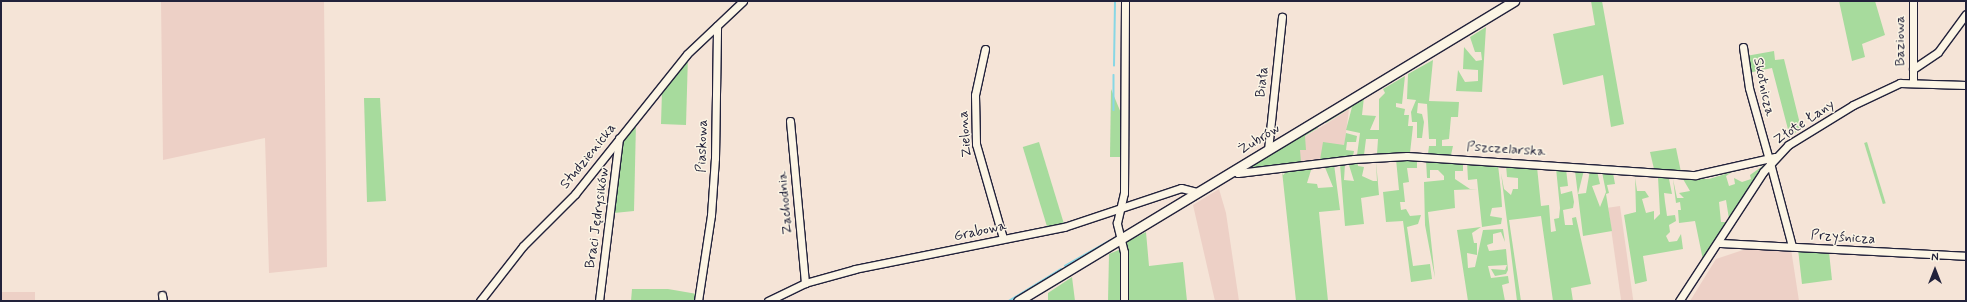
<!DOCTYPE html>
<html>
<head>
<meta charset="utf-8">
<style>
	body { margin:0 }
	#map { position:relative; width:1967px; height:302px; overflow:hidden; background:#f5e4d7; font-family:Mynerve,sans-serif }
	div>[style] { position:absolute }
	.built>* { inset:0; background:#edd0c6; transform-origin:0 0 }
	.green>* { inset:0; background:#a7db9d; transform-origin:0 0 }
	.stream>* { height:1.5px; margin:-0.75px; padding:0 0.75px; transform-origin:0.75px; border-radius:0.75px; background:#88d7e5 }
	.roads { filter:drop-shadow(1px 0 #22223b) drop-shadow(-1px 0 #22223b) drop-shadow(0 1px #22223b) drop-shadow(0 -1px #22223b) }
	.minor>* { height:7px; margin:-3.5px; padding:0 3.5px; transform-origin:3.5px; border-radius:3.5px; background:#fcf5e5 }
	.major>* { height:9px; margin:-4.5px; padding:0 4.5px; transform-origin:4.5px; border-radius:4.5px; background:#fcf5e5 }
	span { translate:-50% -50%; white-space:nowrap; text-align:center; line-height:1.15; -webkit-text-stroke:3px #fcf5e5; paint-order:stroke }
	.street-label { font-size:14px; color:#22223b }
	.frame { position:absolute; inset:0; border:2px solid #22223b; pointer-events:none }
	.north { position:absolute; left:1915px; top:250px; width:40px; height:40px; -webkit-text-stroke:3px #fcf5e5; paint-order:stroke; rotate:0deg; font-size:11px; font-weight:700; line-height:16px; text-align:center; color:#22223b }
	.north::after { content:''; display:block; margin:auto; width:14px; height:18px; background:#22223b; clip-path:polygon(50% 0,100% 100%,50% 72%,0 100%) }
</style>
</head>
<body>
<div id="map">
	<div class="built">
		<i style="clip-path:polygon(161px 1px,324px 1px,327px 267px,269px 273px,265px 138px,163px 160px)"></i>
		<i style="clip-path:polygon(1349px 109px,1343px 157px,1250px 169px,1326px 124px)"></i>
		<i style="clip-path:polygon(1219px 189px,1226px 213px,1239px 301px,1215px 301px,1193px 205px)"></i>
		<i style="left:1620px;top:206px;width:95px;height:12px;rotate:82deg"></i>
		<i style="clip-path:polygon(1746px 249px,1791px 249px,1799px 301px,1690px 301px,1716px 259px)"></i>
		<i style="left:1px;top:292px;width:34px;height:9px"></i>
	</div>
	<div class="green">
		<i style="clip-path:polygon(1591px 1px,1602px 1px,1624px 124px,1611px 127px,1603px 75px,1563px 85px,1553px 34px,1595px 25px)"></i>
		<i style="clip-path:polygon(1839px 1px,1875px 1px,1885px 35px,1862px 44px,1865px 57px,1852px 61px)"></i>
		<i style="clip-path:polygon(1486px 27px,1482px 92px,1456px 91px,1458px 70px,1465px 82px,1478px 81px,1478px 70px,1463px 69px,1464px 47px,1476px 61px,1482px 60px,1481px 52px,1475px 52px,1470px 37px)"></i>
		<i style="clip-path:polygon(1774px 51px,1775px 60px,1784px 59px,1801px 128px,1790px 137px,1772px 68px,1748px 73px,1746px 56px)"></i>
		<i style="clip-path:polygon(688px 55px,686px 125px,661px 124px,662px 91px)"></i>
		<i style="clip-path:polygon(1433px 60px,1429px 101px,1459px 102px,1458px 117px,1451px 117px,1449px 139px,1442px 140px,1442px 146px,1453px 146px,1451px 155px,1428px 154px,1429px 146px,1436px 146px,1436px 139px,1429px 139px,1427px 104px,1418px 103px,1417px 113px,1422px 114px,1424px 122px,1422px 138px,1417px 138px,1417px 122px,1412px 122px,1411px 112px,1416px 100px,1407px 99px,1408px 74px)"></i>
		<i style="clip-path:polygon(1405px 76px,1402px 104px,1396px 103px,1396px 107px,1405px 109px,1404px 115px,1409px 115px,1408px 126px,1413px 126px,1410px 153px,1377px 154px,1378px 139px,1366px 139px,1364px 155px,1357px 155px,1360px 133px,1346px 130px,1352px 107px,1326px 123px,1323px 120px,1364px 97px,1362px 115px,1376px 116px,1370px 130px,1379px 130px,1379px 99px,1385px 93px,1383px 89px)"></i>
		<i style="clip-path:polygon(1111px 89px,1121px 113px,1121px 157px,1110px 157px)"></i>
		<i style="clip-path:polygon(364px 98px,380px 98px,386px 201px,367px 202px)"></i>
		<i style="clip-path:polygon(636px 122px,634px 211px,614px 213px,623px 140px)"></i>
		<i style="clip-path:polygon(1317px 124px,1318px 128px,1305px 136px,1306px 150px,1300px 150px,1301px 162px,1246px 171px,1244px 168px)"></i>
		<i style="clip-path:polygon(1346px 133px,1357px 136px,1356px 142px,1347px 142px,1346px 150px,1354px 151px,1353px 156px,1320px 160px,1323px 142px,1344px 145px)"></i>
		<i style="left:1039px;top:142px;width:88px;height:17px;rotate:73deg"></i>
		<i style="left:1867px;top:142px;width:64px;height:3px;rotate:73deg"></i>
		<i style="clip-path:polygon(1676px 148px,1681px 172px,1654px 169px,1650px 152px)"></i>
		<i style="clip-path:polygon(1396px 159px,1417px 160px,1417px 168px,1407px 168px,1409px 182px,1403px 183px,1405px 202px,1400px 202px,1401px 210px,1406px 209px,1410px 216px,1421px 215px,1418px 224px,1407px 227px,1413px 266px,1430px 264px,1432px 279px,1411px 282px,1403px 221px,1386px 222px,1383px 192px,1399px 190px)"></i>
		<i style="clip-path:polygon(1761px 159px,1767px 162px,1729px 219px,1726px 200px,1719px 202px,1721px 222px,1726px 222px,1703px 260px,1695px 221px,1679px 223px,1678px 210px,1681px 210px,1680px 202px,1676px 203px,1673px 179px,1677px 198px,1684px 198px,1679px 193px,1690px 191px,1683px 179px,1709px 179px,1732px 172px,1726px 176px,1729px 186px,1735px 184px,1734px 178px,1742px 182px,1751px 179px,1750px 175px,1764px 165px)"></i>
		<i style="clip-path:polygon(1426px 160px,1463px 162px,1463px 171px,1455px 171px,1455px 179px,1470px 189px,1478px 189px,1477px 179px,1468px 180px,1467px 162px,1498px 165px,1501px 191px,1502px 207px,1492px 208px,1490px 216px,1502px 218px,1501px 224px,1482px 227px,1478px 189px,1454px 190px,1455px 208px,1428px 212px,1435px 278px,1425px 225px,1424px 182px,1444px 180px,1444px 176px,1438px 170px,1430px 170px,1430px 178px,1427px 178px)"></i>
		<i style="clip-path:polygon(1357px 161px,1358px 166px,1364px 167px,1362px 176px,1373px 181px,1377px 181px,1376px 161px,1379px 195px,1361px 198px,1364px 224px,1345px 226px,1340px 164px,1345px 164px,1344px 180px,1354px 181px,1348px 162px)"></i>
		<i style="clip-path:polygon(1334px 164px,1340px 210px,1319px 212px,1328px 301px,1296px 301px,1282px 171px,1283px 175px,1288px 170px,1312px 167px,1307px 183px,1317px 184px,1318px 188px,1333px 187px,1324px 165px)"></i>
		<i style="clip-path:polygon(1506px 165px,1537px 167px,1541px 206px,1549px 205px,1551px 232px,1556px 231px,1554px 219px,1559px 218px,1560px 208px,1556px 168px,1566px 169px,1568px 186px,1560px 187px,1561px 194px,1572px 191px,1574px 202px,1573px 208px,1563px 210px,1565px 225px,1573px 225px,1572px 218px,1576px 217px,1591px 284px,1571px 288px,1573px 301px,1553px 301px,1541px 216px,1509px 220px,1521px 301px,1517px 301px,1501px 173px,1504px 189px,1511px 195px,1513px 189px,1518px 189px,1518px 178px,1507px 177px)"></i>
		<i style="clip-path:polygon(1584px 170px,1578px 194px,1586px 193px,1590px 170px,1597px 171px,1600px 184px,1592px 186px,1600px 207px,1606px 192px,1602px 172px,1613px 173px,1615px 184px,1607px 185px,1609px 193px,1606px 194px,1612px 231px,1583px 236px,1575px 171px)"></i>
		<i style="clip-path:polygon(1635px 174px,1640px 175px,1635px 177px,1637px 191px,1645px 191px,1649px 197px,1642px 199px,1646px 213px,1654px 211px,1654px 220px,1660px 214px,1658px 177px,1669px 179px,1672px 194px,1664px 193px,1665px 202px,1667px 216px,1675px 215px,1676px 221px,1669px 225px,1670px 232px,1666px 236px,1669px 242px,1677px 241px,1681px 234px,1683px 249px,1643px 256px,1647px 281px,1635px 284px,1624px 215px,1636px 212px)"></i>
		<i style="clip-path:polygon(1481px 227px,1472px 233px,1474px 243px,1477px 243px,1477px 255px,1467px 253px,1468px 268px,1475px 267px,1483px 230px,1503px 229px,1505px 242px,1501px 232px,1493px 234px,1493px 243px,1487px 245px,1489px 251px,1506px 249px,1508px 270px,1506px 274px,1495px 276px,1491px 269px,1505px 270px,1507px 265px,1488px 266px,1491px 278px,1508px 276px,1509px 283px,1502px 285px,1505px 301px,1468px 301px,1457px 230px)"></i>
		<i style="clip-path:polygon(1146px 232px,1149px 266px,1183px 262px,1187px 301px,1126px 301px,1124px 243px)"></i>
		<i style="clip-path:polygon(1121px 249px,1121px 301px,1108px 301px,1109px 254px)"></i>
		<i style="clip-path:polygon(1798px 249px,1829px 252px,1832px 280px,1802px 284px)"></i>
		<i style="clip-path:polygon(1072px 277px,1075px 301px,1048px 301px,1048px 293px)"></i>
		<i style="clip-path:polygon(632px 289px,668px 289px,697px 294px,696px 301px,631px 301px)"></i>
	</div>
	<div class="stream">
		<i style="left:1114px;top:66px;width:65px;rotate:-89.1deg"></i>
		<i style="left:1114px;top:75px;width:35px;rotate:90deg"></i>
		<i style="left:1065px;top:266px;width:51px;rotate:-29.6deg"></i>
		<i style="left:1009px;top:301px;width:61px;rotate:-31.6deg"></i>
	</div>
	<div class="roads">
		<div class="minor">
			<i style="left:1743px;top:47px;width:41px;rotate:81.7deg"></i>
			<i style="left:1749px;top:88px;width:71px;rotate:74.4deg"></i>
			<i style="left:985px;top:49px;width:47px;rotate:102.3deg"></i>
			<i style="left:975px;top:95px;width:49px;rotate:88.8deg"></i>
			<i style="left:976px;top:144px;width:98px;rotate:74deg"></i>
			<i style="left:1913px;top:69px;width:30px;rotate:-34deg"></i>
			<i style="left:1938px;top:52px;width:47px;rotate:-53.6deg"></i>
			<i style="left:1913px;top:81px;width:80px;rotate:-90deg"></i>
			<i style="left:790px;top:121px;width:163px;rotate:84.7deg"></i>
			<i style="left:1268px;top:150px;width:134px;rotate:-84deg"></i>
			<i style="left:1770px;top:163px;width:86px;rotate:75.2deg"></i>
			<i style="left:1234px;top:171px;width:4px;rotate:27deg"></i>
			<i style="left:1238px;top:173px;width:117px;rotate:-6.9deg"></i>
			<i style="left:1354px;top:159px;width:53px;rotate:-3.2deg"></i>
			<i style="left:1407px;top:156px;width:289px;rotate:3.8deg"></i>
			<i style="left:1695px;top:175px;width:82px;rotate:-12.7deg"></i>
			<i style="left:1719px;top:243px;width:247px;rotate:3deg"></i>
			<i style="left:162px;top:295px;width:6px;rotate:81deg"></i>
			<i style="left:480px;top:301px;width:70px;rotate:-52deg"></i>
			<i style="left:523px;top:246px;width:74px;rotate:-45deg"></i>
			<i style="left:575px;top:194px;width:179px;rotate:-51.3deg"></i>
			<i style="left:687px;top:54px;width:77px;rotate:-43.4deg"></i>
			<i style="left:599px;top:301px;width:164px;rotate:-83deg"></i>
			<i style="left:698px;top:301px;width:87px;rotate:-81.4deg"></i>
			<i style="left:711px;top:215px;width:57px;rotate:-86deg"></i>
			<i style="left:715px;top:158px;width:132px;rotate:-89.1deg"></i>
			<i style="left:768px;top:301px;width:41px;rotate:-25.9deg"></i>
			<i style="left:805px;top:283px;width:52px;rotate:-15.6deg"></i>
			<i style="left:855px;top:269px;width:213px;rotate:-11.4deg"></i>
			<i style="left:1064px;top:227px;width:123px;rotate:-18.4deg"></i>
			<i style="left:1181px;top:188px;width:16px;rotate:14deg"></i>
			<i style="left:1124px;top:301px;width:49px;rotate:-90deg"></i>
			<i style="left:1124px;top:252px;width:30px;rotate:-104deg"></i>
			<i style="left:1117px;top:223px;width:31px;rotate:-77deg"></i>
			<i style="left:1124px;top:193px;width:192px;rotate:-89.7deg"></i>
			<i style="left:1679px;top:301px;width:154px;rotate:-56.9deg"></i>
			<i style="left:1763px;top:172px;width:37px;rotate:-47deg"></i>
			<i style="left:1788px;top:145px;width:76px;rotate:-31.6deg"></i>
			<i style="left:1853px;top:105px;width:52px;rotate:-25.1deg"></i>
			<i style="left:1900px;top:83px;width:66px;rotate:1.7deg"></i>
		</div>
		<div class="major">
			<i style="left:1018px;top:301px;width:580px;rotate:-31.17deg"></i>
		</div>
	</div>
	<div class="street-label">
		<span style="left:1900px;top:41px;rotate:-90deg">Baziowa</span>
		<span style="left:1262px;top:82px;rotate:-84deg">Biała</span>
		<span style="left:1764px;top:87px;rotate:78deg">Skotnicza</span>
		<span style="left:1804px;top:122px;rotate:-34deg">Złote Łany</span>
		<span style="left:965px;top:134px;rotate:-95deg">Zielona</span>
		<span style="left:1259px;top:139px;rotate:-32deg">Żubrów</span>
		<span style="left:702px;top:146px;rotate:-88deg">Piaskowa</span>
		<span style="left:1506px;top:149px;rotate:4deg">Pszczelarska</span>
		<span style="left:588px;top:156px;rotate:-51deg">Studzienicka</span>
		<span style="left:785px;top:203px;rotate:-95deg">Zachodnia</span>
		<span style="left:597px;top:218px;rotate:-82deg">Braci Jędrysików</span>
		<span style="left:980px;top:231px;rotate:-12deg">Grabowa</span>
		<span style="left:1843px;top:237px;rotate:4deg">Przyśnicza</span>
	</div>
	<div class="frame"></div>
	<div class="north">N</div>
</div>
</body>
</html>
